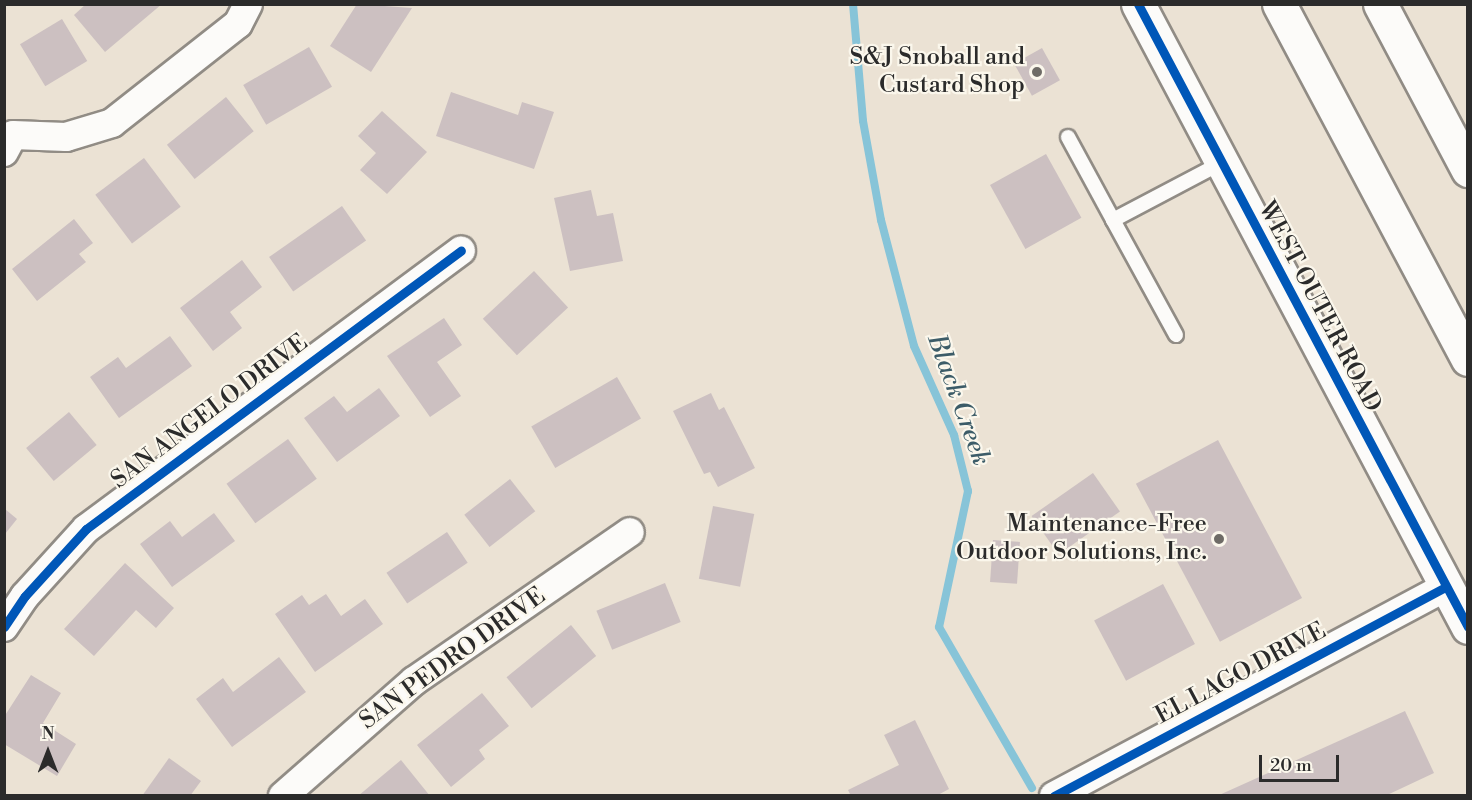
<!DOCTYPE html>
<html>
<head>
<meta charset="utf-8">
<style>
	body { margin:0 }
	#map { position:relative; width:1472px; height:800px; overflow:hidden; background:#ebe2d4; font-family:"Libre Bodoni",serif }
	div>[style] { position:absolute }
	.stream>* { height:8px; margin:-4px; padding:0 4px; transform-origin:4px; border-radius:4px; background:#87c4d8 }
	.building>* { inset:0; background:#ccc0c1; transform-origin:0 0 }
	.roads { filter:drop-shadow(2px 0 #918c85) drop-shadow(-2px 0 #918c85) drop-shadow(0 2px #918c85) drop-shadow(0 -2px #918c85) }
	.lane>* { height:14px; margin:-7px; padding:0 7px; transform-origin:7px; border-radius:7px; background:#fcfbf9 }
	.street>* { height:28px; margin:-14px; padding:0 14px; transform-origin:14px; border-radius:14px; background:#fcfbf9 }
	.secondary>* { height:33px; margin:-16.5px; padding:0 16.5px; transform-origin:16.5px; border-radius:16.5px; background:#fcfbf9 }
	.highway>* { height:33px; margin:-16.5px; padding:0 16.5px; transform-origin:16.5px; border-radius:16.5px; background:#fcfbf9 }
	.cycleway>* { height:9px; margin:-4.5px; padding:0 4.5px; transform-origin:4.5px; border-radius:4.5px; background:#0057b8 }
	.dots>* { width:16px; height:16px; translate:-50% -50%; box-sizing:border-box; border:3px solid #fbf7ec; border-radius:50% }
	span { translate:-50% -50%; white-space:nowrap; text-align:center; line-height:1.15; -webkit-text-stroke:4.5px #fbf7ec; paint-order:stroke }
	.poi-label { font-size:24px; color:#2b2b2b }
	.right { translate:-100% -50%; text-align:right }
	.street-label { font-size:24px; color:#2b2b2b }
	.water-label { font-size:26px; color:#3c5c68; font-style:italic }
	.frame { position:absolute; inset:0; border:6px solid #2b2b2b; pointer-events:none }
	.north { position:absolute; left:18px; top:722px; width:60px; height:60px; -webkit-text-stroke:4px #fbf7ec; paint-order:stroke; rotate:0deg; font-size:16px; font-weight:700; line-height:24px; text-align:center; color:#2b2b2b }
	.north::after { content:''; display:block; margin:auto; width:21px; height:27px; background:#2b2b2b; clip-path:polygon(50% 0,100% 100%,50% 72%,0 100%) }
	.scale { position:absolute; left:1259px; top:755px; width:80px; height:27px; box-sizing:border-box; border:3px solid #2b2b2b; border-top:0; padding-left:8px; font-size:18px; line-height:21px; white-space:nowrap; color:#2b2b2b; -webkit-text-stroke:4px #fbf7ec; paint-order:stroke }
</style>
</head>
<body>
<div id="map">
	<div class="stream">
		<i style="left:853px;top:4px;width:117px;rotate:85.1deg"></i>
		<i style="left:863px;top:121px;width:101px;rotate:79.7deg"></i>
		<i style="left:881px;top:220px;width:130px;rotate:75.3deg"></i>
		<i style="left:914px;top:346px;width:98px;rotate:65.8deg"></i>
		<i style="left:954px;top:435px;width:58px;rotate:76deg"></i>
		<i style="left:968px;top:491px;width:139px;rotate:102deg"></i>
		<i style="left:939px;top:627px;width:186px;rotate:60deg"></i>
	</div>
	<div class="building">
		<i style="clip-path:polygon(86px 4px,162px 4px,105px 52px,74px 15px)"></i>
		<i style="clip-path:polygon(357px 4px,412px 8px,371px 72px,330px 46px)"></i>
		<i style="left:62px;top:19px;width:49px;height:49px;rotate:59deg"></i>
		<i style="left:309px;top:47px;width:46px;height:76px;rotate:60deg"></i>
		<i style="left:1042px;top:48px;width:37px;height:32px;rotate:61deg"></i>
		<i style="clip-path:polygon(451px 92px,518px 115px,522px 102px,554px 112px,534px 169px,436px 136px)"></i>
		<i style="left:226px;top:97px;width:44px;height:76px;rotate:51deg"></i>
		<i style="clip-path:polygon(382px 111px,427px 152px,387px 194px,360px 170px,376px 153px,358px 136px)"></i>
		<i style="left:1046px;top:154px;width:73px;height:64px;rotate:61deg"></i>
		<i style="left:144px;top:158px;width:61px;height:61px;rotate:53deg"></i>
		<i style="clip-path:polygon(591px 190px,597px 216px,613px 213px,623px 261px,570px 271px,554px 198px)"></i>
		<i style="left:342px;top:206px;width:42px;height:89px;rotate:55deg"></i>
		<i style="clip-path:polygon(74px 219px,93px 243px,79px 254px,86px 262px,37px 301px,12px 269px)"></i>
		<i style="clip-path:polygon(242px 260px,262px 287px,230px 312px,242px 328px,213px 351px,180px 308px)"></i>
		<i style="left:534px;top:271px;width:50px;height:70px;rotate:47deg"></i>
		<i style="clip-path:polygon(444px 318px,462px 345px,437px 362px,461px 396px,430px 417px,387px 356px)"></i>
		<i style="clip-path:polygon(170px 336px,192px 366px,119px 418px,90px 377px,118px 357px,126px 368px)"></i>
		<i style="left:617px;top:377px;width:48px;height:99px;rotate:60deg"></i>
		<i style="clip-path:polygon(379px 388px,400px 416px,337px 462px,304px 418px,334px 396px,347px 412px)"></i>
		<i style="clip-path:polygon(711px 393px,719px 410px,724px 407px,755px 468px,718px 487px,710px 472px,704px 474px,673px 411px)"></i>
		<i style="left:69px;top:412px;width:43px;height:56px;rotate:50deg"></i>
		<i style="left:288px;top:439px;width:49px;height:76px;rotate:54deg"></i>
		<i style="left:1218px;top:440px;width:179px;height:93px;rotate:62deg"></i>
		<i style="left:1093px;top:473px;width:47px;height:75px;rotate:55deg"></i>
		<i style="left:510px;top:479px;width:41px;height:58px;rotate:52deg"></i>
		<i style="left:713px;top:506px;width:42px;height:74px;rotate:11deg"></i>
		<i style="clip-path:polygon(5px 509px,17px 519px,5px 534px)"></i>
		<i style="clip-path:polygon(214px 513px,235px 541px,172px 587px,140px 544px,170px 521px,182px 537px)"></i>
		<i style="left:447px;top:532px;width:37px;height:73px;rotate:56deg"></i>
		<i style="left:993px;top:540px;width:27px;height:42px;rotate:4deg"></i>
		<i style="clip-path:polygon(125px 563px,174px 608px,156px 628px,136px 610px,94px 656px,64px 629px)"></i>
		<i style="left:665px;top:583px;width:42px;height:74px;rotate:68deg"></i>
		<i style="left:1163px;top:584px;width:68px;height:78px;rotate:62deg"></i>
		<i style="clip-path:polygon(326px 594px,341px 616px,365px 599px,383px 624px,315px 672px,275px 614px,302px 595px,309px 605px)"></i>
		<i style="left:571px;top:625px;width:40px;height:83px;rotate:51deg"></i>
		<i style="clip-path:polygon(279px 657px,306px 692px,232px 747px,196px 699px,223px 678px,233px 692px)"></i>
		<i style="clip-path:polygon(31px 675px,61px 693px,43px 723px,76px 744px,57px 776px,4px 744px,4px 717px)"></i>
		<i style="clip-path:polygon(482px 693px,509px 726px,479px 750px,485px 759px,451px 787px,417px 745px)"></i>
		<i style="clip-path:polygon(1405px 711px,1434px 773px,1385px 796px,1217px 796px)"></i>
		<i style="clip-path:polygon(915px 720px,949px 789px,936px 796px,851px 796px,848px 790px,899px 765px,884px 735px)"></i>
		<i style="clip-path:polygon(169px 758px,201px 781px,190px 796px,142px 796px)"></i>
		<i style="clip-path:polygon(401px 760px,430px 796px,358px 796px)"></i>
	</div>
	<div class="roads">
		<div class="lane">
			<i style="left:1068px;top:137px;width:94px;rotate:61.5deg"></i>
			<i style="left:1176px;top:335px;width:131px;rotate:-118.7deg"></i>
			<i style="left:1113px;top:220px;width:122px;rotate:-27.8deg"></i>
		</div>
		<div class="street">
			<i style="left:4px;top:152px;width:19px;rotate:-62deg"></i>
			<i style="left:13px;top:135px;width:53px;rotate:2.2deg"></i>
			<i style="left:66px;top:137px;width:48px;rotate:-16.9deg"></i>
			<i style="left:112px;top:123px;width:160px;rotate:-38.2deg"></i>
			<i style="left:238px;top:24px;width:22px;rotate:-63deg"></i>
			<i style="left:4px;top:627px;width:37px;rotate:-56deg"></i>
			<i style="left:25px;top:596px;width:91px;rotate:-47.7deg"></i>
			<i style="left:86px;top:529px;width:467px;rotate:-36.6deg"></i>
			<i style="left:283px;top:796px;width:174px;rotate:-41.3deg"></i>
			<i style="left:414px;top:681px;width:262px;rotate:-34.6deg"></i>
			<i style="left:1054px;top:796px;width:444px;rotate:-28.1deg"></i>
		</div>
		<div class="secondary">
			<i style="left:1138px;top:4px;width:705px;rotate:62.09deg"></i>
		</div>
		<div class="highway">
			<i style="left:1279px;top:4px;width:402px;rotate:62deg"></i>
			<i style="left:1380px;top:4px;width:188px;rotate:62.1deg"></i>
		</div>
	</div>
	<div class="cycleway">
		<i style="left:1138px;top:4px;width:705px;rotate:62.09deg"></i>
		<i style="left:4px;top:627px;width:37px;rotate:-56deg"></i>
		<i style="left:25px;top:596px;width:91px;rotate:-47.7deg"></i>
		<i style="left:86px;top:529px;width:467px;rotate:-36.6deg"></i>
		<i style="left:1054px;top:796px;width:444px;rotate:-28.1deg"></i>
	</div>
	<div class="dots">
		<i style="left:1037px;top:72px;background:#6e6b66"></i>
		<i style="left:1219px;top:539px;background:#6e6b66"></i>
	</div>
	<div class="poi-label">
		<span class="right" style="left:1025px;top:72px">S&amp;J Snoball and<br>Custard Shop</span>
		<span class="right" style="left:1207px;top:539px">Maintenance-Free<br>Outdoor Solutions, Inc.</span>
	</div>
	<div class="street-label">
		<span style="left:1319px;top:307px;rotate:62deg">WEST OUTER ROAD</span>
		<span style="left:210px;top:412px;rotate:-37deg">SAN ANGELO DRIVE</span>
		<span style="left:453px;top:659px;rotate:-36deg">SAN PEDRO DRIVE</span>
		<span style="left:1241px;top:674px;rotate:-28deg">EL LAGO DRIVE</span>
	</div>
	<div class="water-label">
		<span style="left:958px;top:400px;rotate:70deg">Black Creek</span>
	</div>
	<div class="frame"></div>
	<div class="north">N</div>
	<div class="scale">20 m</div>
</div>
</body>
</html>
